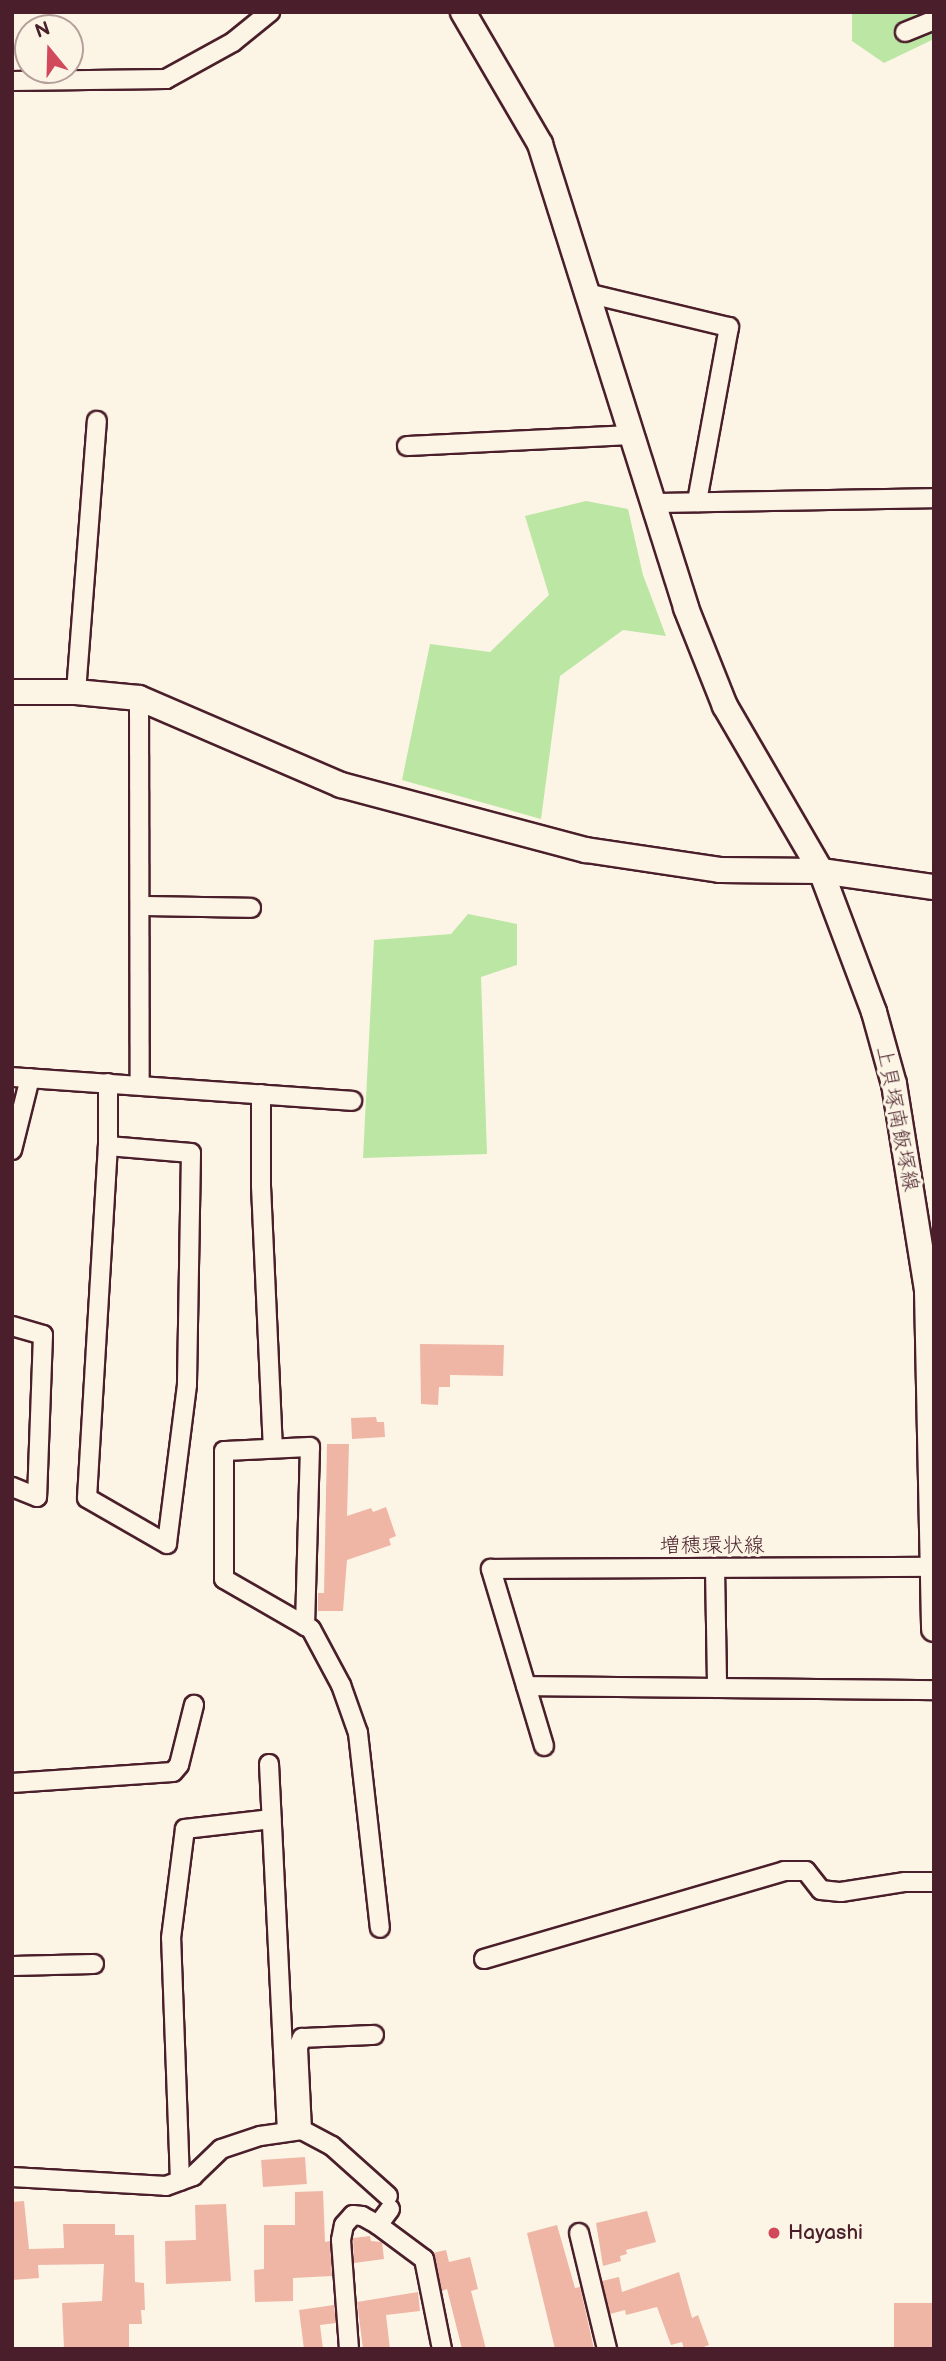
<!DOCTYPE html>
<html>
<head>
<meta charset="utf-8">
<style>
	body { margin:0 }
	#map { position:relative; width:946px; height:2361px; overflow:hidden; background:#fcf5e5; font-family:"Balsamiq Sans","Klee One",sans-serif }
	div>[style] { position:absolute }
	.green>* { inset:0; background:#bce6a3 }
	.building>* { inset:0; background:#efb6a6; transform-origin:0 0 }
	.roads { filter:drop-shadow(2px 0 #4a1f2b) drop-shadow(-2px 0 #4a1f2b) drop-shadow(0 2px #4a1f2b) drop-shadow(0 -2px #4a1f2b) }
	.street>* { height:18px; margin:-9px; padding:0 9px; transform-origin:9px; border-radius:9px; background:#fcf5e5 }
	.secondary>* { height:24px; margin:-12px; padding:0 12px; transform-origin:12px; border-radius:12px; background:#fcf5e5 }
	.dots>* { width:19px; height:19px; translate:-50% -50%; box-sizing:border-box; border:4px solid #fcf5e5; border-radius:50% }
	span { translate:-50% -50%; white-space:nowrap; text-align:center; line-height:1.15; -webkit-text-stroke:6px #fcf5e5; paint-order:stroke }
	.street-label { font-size:21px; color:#4a1f2b }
	.poi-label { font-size:21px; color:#4a1f2b }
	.left { translate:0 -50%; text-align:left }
	.frame { position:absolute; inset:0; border:14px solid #4a1f2b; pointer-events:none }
	.north { position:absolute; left:14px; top:14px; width:70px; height:70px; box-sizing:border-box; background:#fcf5e5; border:2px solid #b59f9b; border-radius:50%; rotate:341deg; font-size:19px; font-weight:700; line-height:28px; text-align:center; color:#4a1f2b }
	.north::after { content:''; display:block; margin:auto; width:24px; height:32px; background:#d1495b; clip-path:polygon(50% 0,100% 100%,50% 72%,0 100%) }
</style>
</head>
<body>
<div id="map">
	<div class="green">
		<i style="clip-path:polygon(852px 12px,934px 12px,934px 39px,884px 63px,852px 41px)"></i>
		<i style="clip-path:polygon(586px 501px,628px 509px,643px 575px,666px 636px,623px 630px,560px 676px,541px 819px,402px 780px,430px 644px,490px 652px,549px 595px,525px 516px)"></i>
		<i style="clip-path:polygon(468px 914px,517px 924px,517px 965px,481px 977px,487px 1154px,363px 1158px,374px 940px,451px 934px)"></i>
	</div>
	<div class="building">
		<i style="clip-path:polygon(420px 1344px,504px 1345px,503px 1376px,450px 1375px,450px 1387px,439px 1387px,438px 1405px,421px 1404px)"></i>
		<i style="clip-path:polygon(376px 1417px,377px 1422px,384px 1422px,385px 1437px,352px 1439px,351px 1418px)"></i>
		<i style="clip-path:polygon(327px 1444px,349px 1444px,347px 1516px,371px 1508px,373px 1512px,386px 1507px,396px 1536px,389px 1539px,391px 1545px,347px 1560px,343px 1611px,318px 1611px,318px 1593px,324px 1593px)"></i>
		<i style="left:305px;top:2157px;width:27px;height:44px;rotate:86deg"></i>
		<i style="clip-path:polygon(323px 2191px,325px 2242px,330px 2241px,332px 2276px,293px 2278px,293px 2301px,255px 2302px,254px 2270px,264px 2269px,264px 2225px,295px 2225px,295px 2192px)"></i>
		<i style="clip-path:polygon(24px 2201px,29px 2249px,64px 2248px,63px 2224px,115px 2224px,115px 2235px,134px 2235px,135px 2282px,144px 2283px,145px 2310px,141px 2310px,142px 2324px,129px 2324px,129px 2349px,64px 2349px,62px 2303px,102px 2301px,104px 2264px,38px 2265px,39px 2278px,12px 2280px,12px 2202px)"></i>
		<i style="clip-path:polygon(226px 2204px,231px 2281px,166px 2284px,165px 2241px,196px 2240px,195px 2205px)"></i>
		<i style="clip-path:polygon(647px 2211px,656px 2242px,626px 2250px,627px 2254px,620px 2256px,621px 2261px,603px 2266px,596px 2223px)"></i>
		<i style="clip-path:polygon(557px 2225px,575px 2288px,580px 2287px,594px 2349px,555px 2349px,527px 2233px)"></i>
		<i style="clip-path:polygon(370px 2236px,371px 2241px,382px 2242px,384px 2259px,354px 2263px,353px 2238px)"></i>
		<i style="clip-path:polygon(446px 2250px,449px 2262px,470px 2257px,478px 2289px,471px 2291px,486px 2349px,462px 2349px,447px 2289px,442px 2291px,433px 2253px)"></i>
		<i style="clip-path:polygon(679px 2272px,692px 2318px,698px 2315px,709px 2345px,698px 2349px,684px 2349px,682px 2342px,671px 2345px,657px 2307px,626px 2315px,625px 2310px,610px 2314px,602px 2281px,619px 2277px,622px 2292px)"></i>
		<i style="clip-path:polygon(418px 2292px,420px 2311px,386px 2315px,390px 2349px,363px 2349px,357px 2302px)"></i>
		<i style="left:934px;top:2303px;width:46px;height:40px;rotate:90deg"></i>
		<i style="clip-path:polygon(334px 2305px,336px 2323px,320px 2325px,323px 2349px,304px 2349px,299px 2310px)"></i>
	</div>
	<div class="roads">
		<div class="street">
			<i style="left:905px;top:32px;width:31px;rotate:-22deg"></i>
			<i style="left:12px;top:81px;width:154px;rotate:-0.7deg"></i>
			<i style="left:166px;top:79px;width:77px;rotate:-28.9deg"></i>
			<i style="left:233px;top:42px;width:48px;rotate:-39deg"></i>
			<i style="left:587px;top:293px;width:146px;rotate:13.5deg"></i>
			<i style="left:729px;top:327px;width:178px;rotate:100.4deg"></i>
			<i style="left:407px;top:446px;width:225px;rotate:-2.8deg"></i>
			<i style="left:653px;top:503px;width:281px;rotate:-1deg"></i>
			<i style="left:76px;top:692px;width:272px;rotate:-85.6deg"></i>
			<i style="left:139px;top:698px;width:387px;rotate:89.9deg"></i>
			<i style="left:140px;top:906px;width:111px;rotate:1deg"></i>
			<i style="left:12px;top:1077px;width:341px;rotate:4deg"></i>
			<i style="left:261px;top:1094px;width:92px;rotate:90deg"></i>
			<i style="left:261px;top:1186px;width:262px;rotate:87.4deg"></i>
			<i style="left:108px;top:1146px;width:83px;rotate:4.8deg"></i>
			<i style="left:191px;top:1153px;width:232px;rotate:91deg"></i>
			<i style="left:187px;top:1385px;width:160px;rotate:97.2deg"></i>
			<i style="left:167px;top:1544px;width:92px;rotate:-150.1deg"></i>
			<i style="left:87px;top:1498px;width:353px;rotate:-86.6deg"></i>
			<i style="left:108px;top:1146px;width:63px;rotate:-90deg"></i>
			<i style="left:12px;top:1150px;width:74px;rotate:-76deg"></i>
			<i style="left:12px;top:1326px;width:32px;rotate:16deg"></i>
			<i style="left:43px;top:1335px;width:162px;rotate:92.1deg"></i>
			<i style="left:37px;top:1497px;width:27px;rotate:-158deg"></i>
			<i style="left:715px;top:1568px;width:120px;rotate:89deg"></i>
			<i style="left:305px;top:1626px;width:179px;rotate:-88.4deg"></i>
			<i style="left:310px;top:1447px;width:86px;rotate:177.3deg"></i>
			<i style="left:224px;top:1451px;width:128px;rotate:90deg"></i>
			<i style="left:224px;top:1579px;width:100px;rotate:29.9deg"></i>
			<i style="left:311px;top:1629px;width:64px;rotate:61.8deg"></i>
			<i style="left:341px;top:1685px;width:51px;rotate:70.5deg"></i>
			<i style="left:358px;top:1733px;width:196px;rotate:83.6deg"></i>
			<i style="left:526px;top:1686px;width:408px;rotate:0.6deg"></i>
			<i style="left:544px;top:1746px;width:185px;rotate:-106.7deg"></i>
			<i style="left:491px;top:1569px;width:442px;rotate:-0.3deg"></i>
			<i style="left:269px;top:1764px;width:368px;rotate:87.2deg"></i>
			<i style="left:12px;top:1783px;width:161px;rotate:-3.9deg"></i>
			<i style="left:173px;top:1772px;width:9px;rotate:-49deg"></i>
			<i style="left:179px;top:1765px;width:62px;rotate:-76deg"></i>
			<i style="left:484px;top:1959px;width:313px;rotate:-16.3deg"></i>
			<i style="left:784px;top:1871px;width:22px"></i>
			<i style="left:806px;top:1871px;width:24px;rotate:52deg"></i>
			<i style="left:821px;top:1890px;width:20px;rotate:6deg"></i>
			<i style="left:841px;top:1892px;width:65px;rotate:-8.9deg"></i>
			<i style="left:905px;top:1882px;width:29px"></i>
			<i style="left:12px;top:1966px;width:82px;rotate:-1.4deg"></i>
			<i style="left:302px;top:2130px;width:83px;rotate:-92.8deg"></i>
			<i style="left:298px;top:2047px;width:10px;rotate:-66deg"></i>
			<i style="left:302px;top:2038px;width:72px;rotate:-2.4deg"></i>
			<i style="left:12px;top:2177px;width:154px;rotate:3.3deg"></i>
			<i style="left:166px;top:2186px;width:29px;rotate:-20deg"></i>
			<i style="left:193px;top:2176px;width:39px;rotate:-44deg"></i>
			<i style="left:221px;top:2149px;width:41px;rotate:-18.4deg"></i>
			<i style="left:260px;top:2136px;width:42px;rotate:-8.1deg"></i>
			<i style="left:302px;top:2130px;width:34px;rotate:28deg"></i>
			<i style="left:332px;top:2146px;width:75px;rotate:41.8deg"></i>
			<i style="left:180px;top:2181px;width:243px;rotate:-92.1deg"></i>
			<i style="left:171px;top:1938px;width:110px;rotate:-82.7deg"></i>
			<i style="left:185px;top:1829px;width:87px;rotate:-6.6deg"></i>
			<i style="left:378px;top:2225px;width:20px;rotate:-53deg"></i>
			<i style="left:579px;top:2233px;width:119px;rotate:76.4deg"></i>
			<i style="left:349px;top:2349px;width:109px;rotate:-94.2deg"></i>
			<i style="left:341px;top:2240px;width:15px;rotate:-79deg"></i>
			<i style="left:344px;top:2225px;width:13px;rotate:-48deg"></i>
			<i style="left:353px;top:2215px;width:9px;rotate:6deg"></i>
			<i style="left:362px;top:2216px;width:18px;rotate:29deg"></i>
			<i style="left:378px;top:2225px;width:57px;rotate:36.5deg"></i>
			<i style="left:424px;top:2259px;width:92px;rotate:78.7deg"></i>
		</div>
		<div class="secondary">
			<i style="left:463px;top:12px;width:153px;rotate:59.7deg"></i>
			<i style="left:540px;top:144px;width:486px;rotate:72.5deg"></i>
			<i style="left:686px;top:608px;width:105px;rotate:68.3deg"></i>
			<i style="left:725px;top:706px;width:191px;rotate:59.8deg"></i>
			<i style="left:821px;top:871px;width:151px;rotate:69.4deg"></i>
			<i style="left:874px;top:1012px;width:75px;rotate:74.5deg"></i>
			<i style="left:894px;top:1084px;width:210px;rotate:80.9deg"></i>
			<i style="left:927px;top:1291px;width:338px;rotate:88.8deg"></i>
			<i style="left:12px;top:692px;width:64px"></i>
			<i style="left:76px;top:692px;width:63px;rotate:5.4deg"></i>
			<i style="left:139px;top:698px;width:220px;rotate:23.3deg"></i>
			<i style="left:341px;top:785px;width:253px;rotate:14.9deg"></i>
			<i style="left:586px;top:850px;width:135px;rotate:8.5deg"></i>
			<i style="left:720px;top:870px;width:101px;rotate:0.6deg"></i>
			<i style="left:821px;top:871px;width:114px;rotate:8.1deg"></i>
		</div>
	</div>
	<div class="dots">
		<i style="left:774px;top:2233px;background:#d1495b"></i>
	</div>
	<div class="street-label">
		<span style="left:897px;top:1119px;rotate:79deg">上貝塚南飯塚線</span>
		<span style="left:712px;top:1546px">増穂環状線</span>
	</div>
	<div class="poi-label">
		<span class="left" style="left:788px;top:2233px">Hayashi</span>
	</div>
	<div class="frame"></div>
	<div class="north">N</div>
</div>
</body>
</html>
